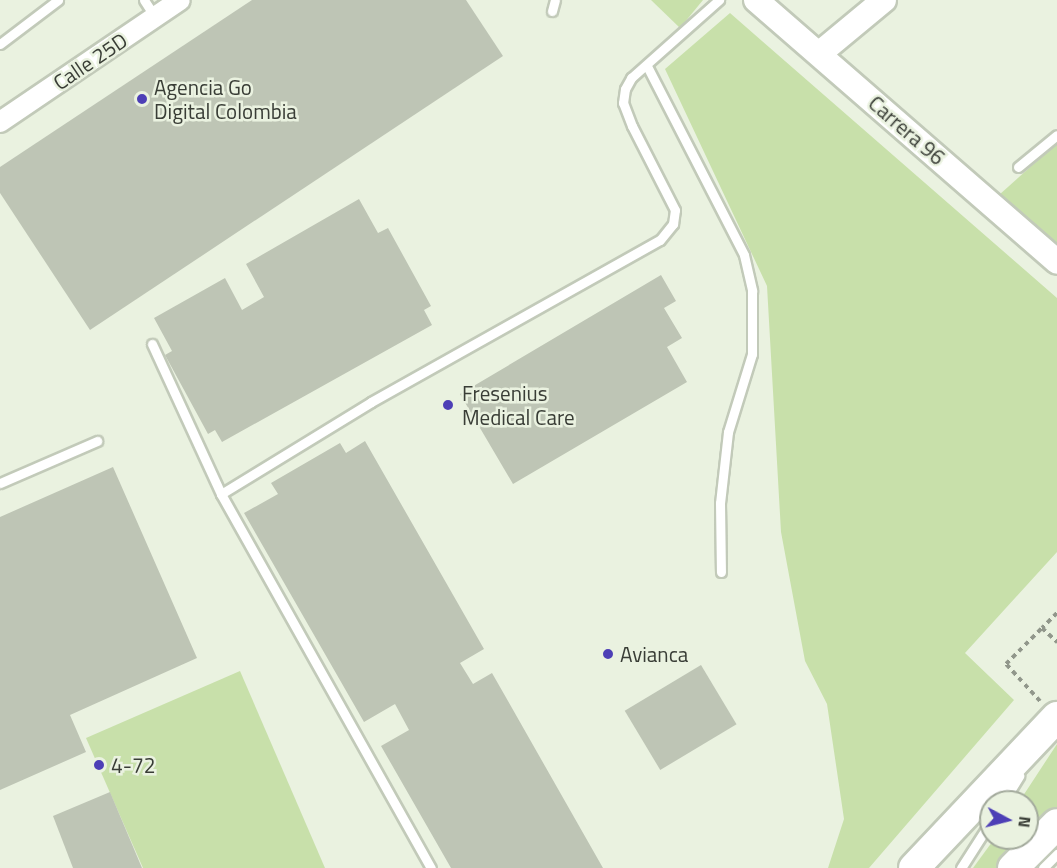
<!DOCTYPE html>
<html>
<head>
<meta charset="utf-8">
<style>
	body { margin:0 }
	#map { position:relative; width:1057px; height:868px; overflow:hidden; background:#eaf2e0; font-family:"Titillium Web",sans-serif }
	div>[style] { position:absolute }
	.green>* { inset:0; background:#c8e0aa }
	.building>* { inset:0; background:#bec5b5; transform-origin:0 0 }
	.path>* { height:4px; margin-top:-2px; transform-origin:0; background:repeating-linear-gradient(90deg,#91978b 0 4.5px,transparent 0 9px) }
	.roads { filter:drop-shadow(2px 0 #c2cab9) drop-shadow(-2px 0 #c2cab9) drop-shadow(0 2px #c2cab9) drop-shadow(0 -2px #c2cab9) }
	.service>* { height:9px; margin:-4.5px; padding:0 4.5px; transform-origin:4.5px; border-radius:4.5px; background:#fff }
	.minor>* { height:20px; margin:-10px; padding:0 10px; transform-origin:10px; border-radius:10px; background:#fff }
	.tertiary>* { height:24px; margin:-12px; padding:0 12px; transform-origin:12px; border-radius:12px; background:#fff }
	.primary>* { height:30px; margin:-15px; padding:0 15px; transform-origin:15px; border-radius:15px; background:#fff }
	.dots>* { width:16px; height:16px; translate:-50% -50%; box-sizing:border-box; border:3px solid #eaf2e0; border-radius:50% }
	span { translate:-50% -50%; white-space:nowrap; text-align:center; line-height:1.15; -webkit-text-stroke:5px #eaf2e0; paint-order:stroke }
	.street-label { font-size:21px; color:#393d36 }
	.poi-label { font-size:21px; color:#393d36 }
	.left { translate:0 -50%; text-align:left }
	.north { position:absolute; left:979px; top:790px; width:60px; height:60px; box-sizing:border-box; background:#eaf2e0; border:2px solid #a3aa9c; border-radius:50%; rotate:97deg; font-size:16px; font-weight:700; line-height:24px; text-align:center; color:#393d36 }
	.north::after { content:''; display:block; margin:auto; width:21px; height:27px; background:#4d3fb6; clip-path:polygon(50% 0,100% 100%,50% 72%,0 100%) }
</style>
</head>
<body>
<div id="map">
	<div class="green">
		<i style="clip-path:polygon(651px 0,703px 0,680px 28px)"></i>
		<i style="clip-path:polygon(730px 13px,1057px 298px,1057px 552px,965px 653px,1014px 700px,869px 868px,828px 868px,844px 819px,827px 704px,805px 661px,781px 532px,767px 286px,665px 69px)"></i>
		<i style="clip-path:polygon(1057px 143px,1057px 262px,990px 203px)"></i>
		<i style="clip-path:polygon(240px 671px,325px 868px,143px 868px,86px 738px)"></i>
		<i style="clip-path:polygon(1057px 744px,1057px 808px,1027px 838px,1027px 802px,1019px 802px)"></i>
		<i style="clip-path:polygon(995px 838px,1027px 838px,996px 868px,973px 868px)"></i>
	</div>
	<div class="building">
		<i style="clip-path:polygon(252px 0,466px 0,503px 56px,90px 330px,0 193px,0 167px)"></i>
		<i style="clip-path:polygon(359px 199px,378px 233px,388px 228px,431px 306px,424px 310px,432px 325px,222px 442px,215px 430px,208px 434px,165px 355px,172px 351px,154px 318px,225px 278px,242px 310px,264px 297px,246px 264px)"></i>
		<i style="clip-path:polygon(661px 275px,676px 301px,664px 308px,682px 338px,667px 347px,687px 382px,513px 484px,460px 394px)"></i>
		<i style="clip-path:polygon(365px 441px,484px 649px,460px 663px,473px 684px,492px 673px,603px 868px,451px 868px,381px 746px,409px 730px,395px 704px,364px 722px,244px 513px,278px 494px,271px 483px,340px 443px,346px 453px)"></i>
		<i style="clip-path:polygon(113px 467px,197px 658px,70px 715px,86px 752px,0 790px,0 517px)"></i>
		<i style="left:701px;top:665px;width:69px;height:89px;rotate:59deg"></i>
		<i style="clip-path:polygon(110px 792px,142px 868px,73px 868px,53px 816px)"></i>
	</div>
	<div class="path">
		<i style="left:1057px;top:613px;width:21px;rotate:135deg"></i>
		<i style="left:1042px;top:628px;width:21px;rotate:43deg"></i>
		<i style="left:1040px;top:701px;width:50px;rotate:-132.6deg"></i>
		<i style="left:1006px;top:664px;width:51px;rotate:-45deg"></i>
	</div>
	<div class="roads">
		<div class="service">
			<i style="left:144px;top:0;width:20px;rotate:57deg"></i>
			<i style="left:552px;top:11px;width:11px;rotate:-75deg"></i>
			<i style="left:0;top:44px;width:73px;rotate:-37.2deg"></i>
			<i style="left:647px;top:66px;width:212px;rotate:62.8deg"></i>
			<i style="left:744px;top:255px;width:37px;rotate:77deg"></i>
			<i style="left:752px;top:291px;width:63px;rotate:90deg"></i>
			<i style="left:752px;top:354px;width:82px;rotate:107.1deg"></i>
			<i style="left:728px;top:432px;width:71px;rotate:96.4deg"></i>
			<i style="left:720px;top:503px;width:69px;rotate:89.2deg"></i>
			<i style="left:1018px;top:167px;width:50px;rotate:-39.4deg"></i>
			<i style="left:152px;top:344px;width:165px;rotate:65.3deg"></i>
			<i style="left:221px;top:494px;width:429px;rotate:60.7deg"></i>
			<i style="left:0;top:483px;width:106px;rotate:-23.4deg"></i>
			<i style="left:221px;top:494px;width:176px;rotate:-31.5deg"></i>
			<i style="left:371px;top:402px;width:331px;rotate:-29.3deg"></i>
			<i style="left:660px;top:240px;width:21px;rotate:-51deg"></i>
			<i style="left:673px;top:224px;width:14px;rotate:-82deg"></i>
			<i style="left:675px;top:210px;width:94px;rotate:-117.1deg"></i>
			<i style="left:632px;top:126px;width:25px;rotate:-111deg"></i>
			<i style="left:623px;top:103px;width:14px;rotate:-82deg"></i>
			<i style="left:625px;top:89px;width:13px;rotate:-61deg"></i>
			<i style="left:631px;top:78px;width:118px;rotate:-41.6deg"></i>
			<i style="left:1003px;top:802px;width:31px;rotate:-58deg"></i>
			<i style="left:961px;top:868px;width:56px;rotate:-57.4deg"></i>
			<i style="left:1043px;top:868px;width:20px;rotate:-45deg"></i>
		</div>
		<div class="minor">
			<i style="left:0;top:122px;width:217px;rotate:-34.1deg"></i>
		</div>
		<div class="tertiary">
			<i style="left:756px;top:0;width:399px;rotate:41deg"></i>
			<i style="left:820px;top:53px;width:83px;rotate:-39.6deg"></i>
		</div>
		<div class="primary">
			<i style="left:914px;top:868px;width:208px;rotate:-46.6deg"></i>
			<i style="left:1013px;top:868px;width:62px;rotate:-45deg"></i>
		</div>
	</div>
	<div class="dots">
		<i style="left:142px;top:99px;background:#4d3fb6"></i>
		<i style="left:448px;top:405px;background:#4d3fb6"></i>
		<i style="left:608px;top:654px;background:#4d3fb6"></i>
		<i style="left:99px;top:765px;background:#4d3fb6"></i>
	</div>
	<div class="street-label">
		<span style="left:90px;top:61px;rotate:-34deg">Calle 25D</span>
		<span style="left:907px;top:130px;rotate:41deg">Carrera 96</span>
	</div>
	<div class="poi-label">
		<span class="left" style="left:154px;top:99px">Agencia Go<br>Digital Colombia</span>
		<span class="left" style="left:462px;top:405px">Fresenius<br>Medical Care</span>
		<span class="left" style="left:620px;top:654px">Avianca</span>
		<span class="left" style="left:111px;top:765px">4-72</span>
	</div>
	<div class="north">N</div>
</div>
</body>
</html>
